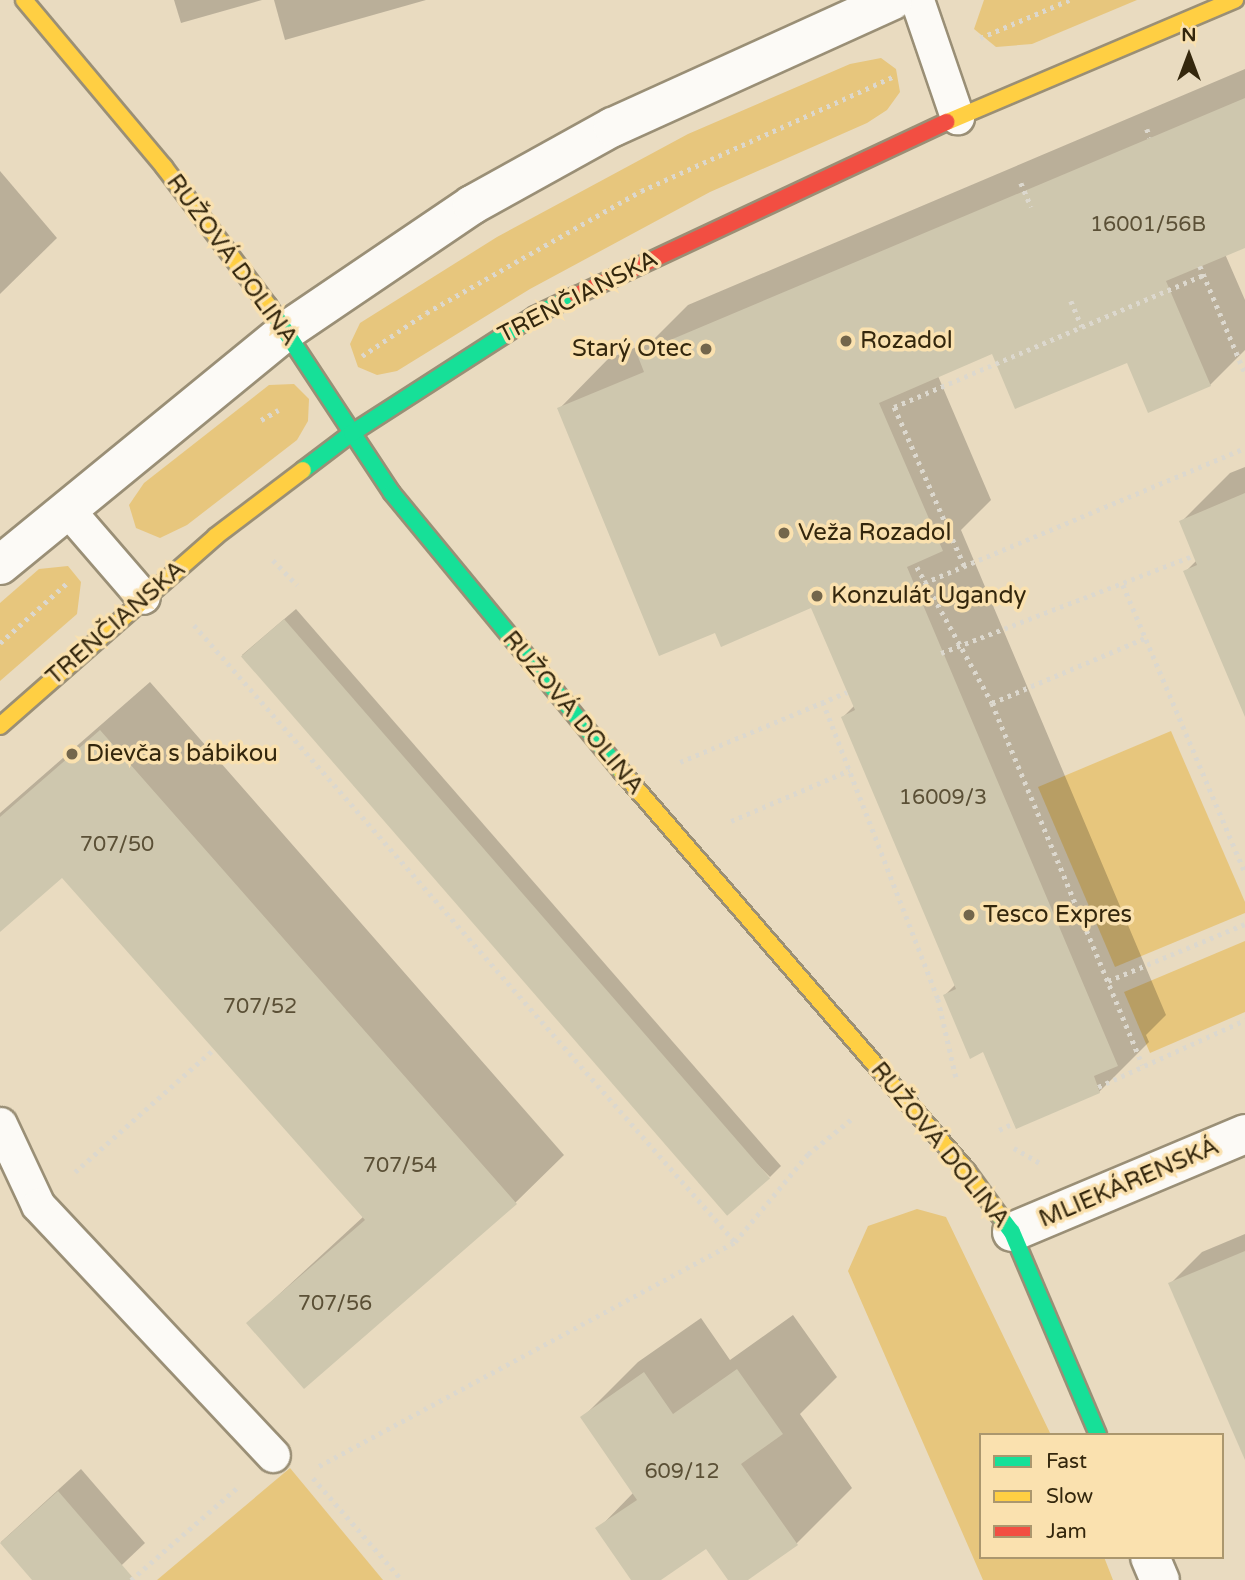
<!DOCTYPE html>
<html>
<head>
<meta charset="utf-8">
<style>
	body { margin:0 }
	#map { position:relative; width:1245px; height:1580px; overflow:hidden; background:#e9dbc0; font-family:"Varela Round",sans-serif }
	div>[style] { position:absolute }
	.green>* { inset:0; background:#e7c67d }
	.shadow>* { inset:0; background:#0003 }
	.building>* { inset:0; background:#cec7ae; transform-origin:0 0 }
	.path>* { height:4.5px; margin-top:-2.25px; transform-origin:0; background:repeating-linear-gradient(90deg,#dcd8ce 0 3.5px,transparent 0 8.5px) }
	.roads { filter:drop-shadow(2px 0 #9a8f76) drop-shadow(-2px 0 #9a8f76) drop-shadow(0 2px #9a8f76) drop-shadow(0 -2px #9a8f76) }
	.lane>* { height:33px; margin:-16.5px; padding:0 16.5px; transform-origin:16.5px; border-radius:16.5px; background:#fcfaf6 }
	.street>* { height:38px; margin:-19px; padding:0 19px; transform-origin:19px; border-radius:19px; background:#fcfaf6 }
	.fast>* { height:16px; margin:-8px; padding:0 8px; transform-origin:8px; border-radius:8px; background:#16e098 }
	.slow>* { height:16px; margin:-8px; padding:0 8px; transform-origin:8px; border-radius:8px; background:#ffcf43 }
	.jam>* { height:16px; margin:-8px; padding:0 8px; transform-origin:8px; border-radius:8px; background:#f24e42 }
	.dots>* { width:19px; height:19px; translate:-50% -50%; box-sizing:border-box; border:4px solid #fae1af; border-radius:50% }
	span { translate:-50% -50%; white-space:nowrap; text-align:center; line-height:1.15; -webkit-text-stroke:7px #fae1af; paint-order:stroke }
	.number-label { font-size:21px; color:#5b5036 }
	.number-label span { -webkit-text-stroke-width:0 }
	.street-label { font-size:24px; color:#34270d }
	.poi-label { font-size:24px; color:#34270d }
	.left { translate:0 -50%; text-align:left }
	.right { translate:-100% -50%; text-align:right }
	.legend { position:absolute; left:979px; top:1433px; width:245px; height:126px; box-sizing:border-box; background:#fae1af; border:2px solid #ab976e; margin:0; padding:9px 12px; list-style:none; font-size:21px; color:#34270d }
	.legend li { display:flex; align-items:center; gap:14px; height:35px }
	.legend b { width:35px; border:2px solid #ab976e }
	.north { position:absolute; left:1154px; top:21px; width:70px; height:70px; -webkit-text-stroke:5px #fae1af; paint-order:stroke; rotate:0deg; font-size:19px; font-weight:700; line-height:28px; text-align:center; color:#34270d }
	.north::after { content:''; display:block; margin:auto; width:24px; height:32px; background:#34270d; clip-path:polygon(50% 0,100% 100%,50% 72%,0 100%) }
</style>
</head>
<body>
<div id="map">
	<div class="green">
		<i style="clip-path:polygon(984px 0,1137px 0,1032px 44px,996px 47px,974px 29px)"></i>
		<i style="clip-path:polygon(881px 58px,896px 69px,900px 92px,887px 110px,867px 123px,710px 192px,530px 289px,397px 371px,377px 375px,358px 367px,350px 344px,360px 323px,497px 237px,688px 134px,850px 64px)"></i>
		<i style="clip-path:polygon(294px 384px,309px 399px,308px 421px,297px 440px,187px 525px,160px 538px,136px 528px,129px 505px,144px 483px,269px 385px)"></i>
		<i style="clip-path:polygon(68px 566px,81px 582px,77px 614px,0 681px,0 603px,39px 569px)"></i>
		<i style="clip-path:polygon(1171px 731px,1245px 902px,1245px 913px,1115px 967px,1038px 787px)"></i>
		<i style="clip-path:polygon(1245px 941px,1245px 1012px,1150px 1053px,1124px 992px)"></i>
		<i style="clip-path:polygon(917px 1209px,946px 1217px,1051px 1435px,981px 1435px,981px 1557px,1104px 1557px,1113px 1580px,983px 1580px,848px 1271px,868px 1226px)"></i>
		<i style="clip-path:polygon(290px 1468px,383px 1580px,157px 1580px)"></i>
	</div>
	<div class="shadow">
		<i style="clip-path:polygon(174px 0,262px 0,181px 23px)"></i>
		<i style="clip-path:polygon(274px 0,426px 0,285px 40px)"></i>
		<i style="clip-path:polygon(1245px 69px,1245px 245px,1225px 254px,1245px 300px,1245px 350px,1210px 385px,1128px 361px,993px 352px,938px 376px,991px 500px,961px 530px,1166px 1015px,1146px 1035px,1149px 1042px,1099px 1092px,945px 995px,956px 984px,843px 717px,855px 705px,812px 606px,716px 631px,559px 409px,608px 359px,653px 340px,688px 305px)"></i>
		<i style="clip-path:polygon(0 171px,57px 238px,0 294px)"></i>
		<i style="clip-path:polygon(1245px 467px,1245px 713px,1185px 572px,1197px 560px,1181px 522px,1230px 473px)"></i>
		<i style="clip-path:polygon(296px 609px,781px 1166px,770px 1177px,242px 655px)"></i>
		<i style="clip-path:polygon(150px 682px,564px 1155px,515px 1203px,248px 1323px,364px 1216px,62px 876px,0 930px,0 813px)"></i>
		<i style="clip-path:polygon(1245px 1234px,1245px 1449px,1170px 1284px,1202px 1252px)"></i>
		<i style="clip-path:polygon(793px 1315px,837px 1377px,800px 1414px,852px 1488px,797px 1543px,745px 1580px,730px 1580px,707px 1546px,658px 1580px,634px 1580px,598px 1529px,634px 1492px,582px 1418px,638px 1362px,701px 1318px,730px 1360px)"></i>
		<i style="clip-path:polygon(81px 1469px,145px 1543px,106px 1580px,34px 1580px,1px 1542px)"></i>
	</div>
	<div class="building">
		<i style="clip-path:polygon(1245px 98px,1245px 248px,1166px 281px,1211px 386px,1148px 413px,1127px 363px,1015px 409px,992px 354px,879px 403px,943px 551px,907px 567px,1118px 1066px,1094px 1076px,1100px 1093px,1016px 1129px,983px 1052px,970px 1059px,943px 995px,956px 989px,841px 717px,855px 710px,811px 608px,721px 647px,715px 633px,659px 656px,557px 408px,644px 372px,637px 354px)"></i>
		<i style="clip-path:polygon(1245px 493px,1245px 717px,1183px 571px,1197px 565px,1179px 521px)"></i>
		<i style="left:284px;top:619px;width:741px;height:57px;rotate:49deg"></i>
		<i style="clip-path:polygon(100px 730px,517px 1204px,304px 1389px,246px 1323px,365px 1220px,62px 878px,0 932px,0 817px)"></i>
		<i style="clip-path:polygon(1245px 1251px,1245px 1460px,1168px 1283px)"></i>
		<i style="clip-path:polygon(737px 1369px,783px 1434px,741px 1464px,798px 1545px,748px 1580px,728px 1580px,706px 1549px,661px 1580px,631px 1580px,595px 1528px,637px 1500px,580px 1417px,644px 1372px,673px 1414px)"></i>
		<i style="clip-path:polygon(58px 1491px,135px 1580px,32px 1580px,0 1543px)"></i>
	</div>
	<div class="path">
		<i style="left:980px;top:38px;width:97px;rotate:-23.1deg"></i>
		<i style="left:1147px;top:129px;width:9px;rotate:72deg"></i>
		<i style="left:1021px;top:183px;width:26px;rotate:67deg"></i>
		<i style="left:1200px;top:266px;width:116px;rotate:67.2deg"></i>
		<i style="left:1071px;top:301px;width:28px;rotate:67deg"></i>
		<i style="left:362px;top:356px;width:77px;rotate:-33.9deg"></i>
		<i style="left:426px;top:313px;width:247px;rotate:-29.6deg"></i>
		<i style="left:641px;top:191px;width:279px;rotate:-24.4deg"></i>
		<i style="left:261px;top:420px;width:20px;rotate:-30deg"></i>
		<i style="left:273px;top:560px;width:35px;rotate:46deg"></i>
		<i style="left:964px;top:566px;width:174px;rotate:-113.8deg"></i>
		<i style="left:894px;top:407px;width:337px;rotate:-23.1deg"></i>
		<i style="left:917px;top:567px;width:155px;rotate:61.1deg"></i>
		<i style="left:992px;top:703px;width:392px;rotate:67.4deg"></i>
		<i style="left:924px;top:583px;width:348px;rotate:-22.8deg"></i>
		<i style="left:1123px;top:585px;width:313px;rotate:67deg"></i>
		<i style="left:194px;top:625px;width:821px;rotate:48.75deg"></i>
		<i style="left:0;top:643px;width:90px;rotate:-41.8deg"></i>
		<i style="left:941px;top:653px;width:270px;rotate:-21.1deg"></i>
		<i style="left:823px;top:702px;width:318px;rotate:68.8deg"></i>
		<i style="left:938px;top:999px;width:84px;rotate:77deg"></i>
		<i style="left:992px;top:703px;width:166px;rotate:-23deg"></i>
		<i style="left:680px;top:762px;width:181px;rotate:-22.7deg"></i>
		<i style="left:731px;top:821px;width:129px;rotate:-23.2deg"></i>
		<i style="left:1108px;top:981px;width:148px;rotate:-22.6deg"></i>
		<i style="left:1098px;top:1087px;width:162px;rotate:-24.5deg"></i>
		<i style="left:999px;top:1130px;width:17px;rotate:-25deg"></i>
		<i style="left:1014px;top:1148px;width:32px;rotate:30deg"></i>
		<i style="left:75px;top:1172px;width:186px;rotate:-41.5deg"></i>
		<i style="left:319px;top:1466px;width:472px;rotate:-28.3deg"></i>
		<i style="left:735px;top:1242px;width:114px;rotate:-50.3deg"></i>
		<i style="left:808px;top:1154px;width:59px;rotate:-38.8deg"></i>
		<i style="left:313px;top:1478px;width:135px;rotate:48.9deg"></i>
		<i style="left:131px;top:1580px;width:143px;rotate:-41deg"></i>
	</div>
	<div class="roads">
		<div class="lane">
			<i style="left:917px;top:0;width:124px;rotate:71.1deg"></i>
			<i style="left:67px;top:509px;width:116px;rotate:49.2deg"></i>
			<i style="left:0;top:1124px;width:89px;rotate:64.9deg"></i>
			<i style="left:38px;top:1205px;width:343px;rotate:46.8deg"></i>
		</div>
		<div class="street">
			<i style="left:0;top:565px;width:370px;rotate:-39.3deg"></i>
			<i style="left:286px;top:331px;width:225px;rotate:-34.1deg"></i>
			<i style="left:472px;top:205px;width:161px;rotate:-29deg"></i>
			<i style="left:613px;top:127px;width:307px;rotate:-24.4deg"></i>
			<i style="left:1012px;top:1232px;width:253px;rotate:-22.8deg"></i>
			<i style="left:1150px;top:1557px;width:25px;rotate:67deg"></i>
		</div>
		<div class="fast">
			<i style="left:268px;top:305px;width:225px;rotate:56.6deg"></i>
			<i style="left:392px;top:493px;width:362px;rotate:50.5deg"></i>
			<i style="left:303px;top:470px;width:61px;rotate:-37.1deg"></i>
			<i style="left:352px;top:433px;width:218px;rotate:-32.8deg"></i>
			<i style="left:535px;top:315px;width:47px;rotate:-25.5deg"></i>
			<i style="left:999px;top:1215px;width:21px;rotate:53deg"></i>
			<i style="left:1012px;top:1232px;width:220px;rotate:67deg"></i>
		</div>
		<div class="slow">
			<i style="left:24px;top:0;width:218px;rotate:50deg"></i>
			<i style="left:164px;top:167px;width:173px;rotate:53deg"></i>
			<i style="left:947px;top:122px;width:313px;rotate:-23deg"></i>
			<i style="left:0;top:726px;width:288px;rotate:-41.3deg"></i>
			<i style="left:216px;top:536px;width:109px;rotate:-37.2deg"></i>
			<i style="left:622px;top:772px;width:527px;rotate:49.15deg"></i>
			<i style="left:967px;top:1171px;width:54px;rotate:54deg"></i>
		</div>
		<div class="jam">
			<i style="left:577px;top:295px;width:408px;rotate:-25.1deg"></i>
		</div>
	</div>
	<div class="dots">
		<i style="left:846px;top:341px;background:#73664c"></i>
		<i style="left:706px;top:349px;background:#73664c"></i>
		<i style="left:784px;top:533px;background:#73664c"></i>
		<i style="left:817px;top:596px;background:#73664c"></i>
		<i style="left:72px;top:754px;background:#73664c"></i>
		<i style="left:969px;top:915px;background:#73664c"></i>
	</div>
	<div class="number-label">
		<span style="left:1148px;top:225px">16001/56B</span>
		<span style="left:943px;top:798px">16009/3</span>
		<span style="left:117px;top:845px">707/50</span>
		<span style="left:260px;top:1007px">707/52</span>
		<span style="left:400px;top:1166px">707/54</span>
		<span style="left:335px;top:1304px">707/56</span>
		<span style="left:682px;top:1472px">609/12</span>
	</div>
	<div class="street-label">
		<span style="left:232px;top:260px;rotate:54deg">RUŽOVÁ DOLINA</span>
		<span style="left:578px;top:297px;rotate:-27deg">TRENČIANSKA</span>
		<span style="left:116px;top:623px;rotate:-41deg">TRENČIANSKA</span>
		<span style="left:573px;top:713px;rotate:50deg">RUŽOVÁ DOLINA</span>
		<span style="left:940px;top:1145px;rotate:51deg">RUŽOVÁ DOLINA</span>
		<span style="left:1129px;top:1183px;rotate:-23deg">MLIEKÁRENSKÁ</span>
	</div>
	<div class="poi-label">
		<span class="left" style="left:860px;top:341px">Rozadol</span>
		<span class="right" style="left:692px;top:349px">Starý Otec</span>
		<span class="left" style="left:798px;top:533px">Veža Rozadol</span>
		<span class="left" style="left:831px;top:596px">Konzulát Ugandy</span>
		<span class="left" style="left:86px;top:754px">Dievča s bábikou</span>
		<span class="left" style="left:983px;top:915px">Tesco Expres</span>
	</div>
	<ul class="legend">
	<li><b style="height:9px;background:#16e098"></b>Fast</li>
	<li><b style="height:9px;background:#ffcf43"></b>Slow</li>
	<li><b style="height:9px;background:#f24e42"></b>Jam</li>
	</ul>
	<div class="north">N</div>
</div>
</body>
</html>
